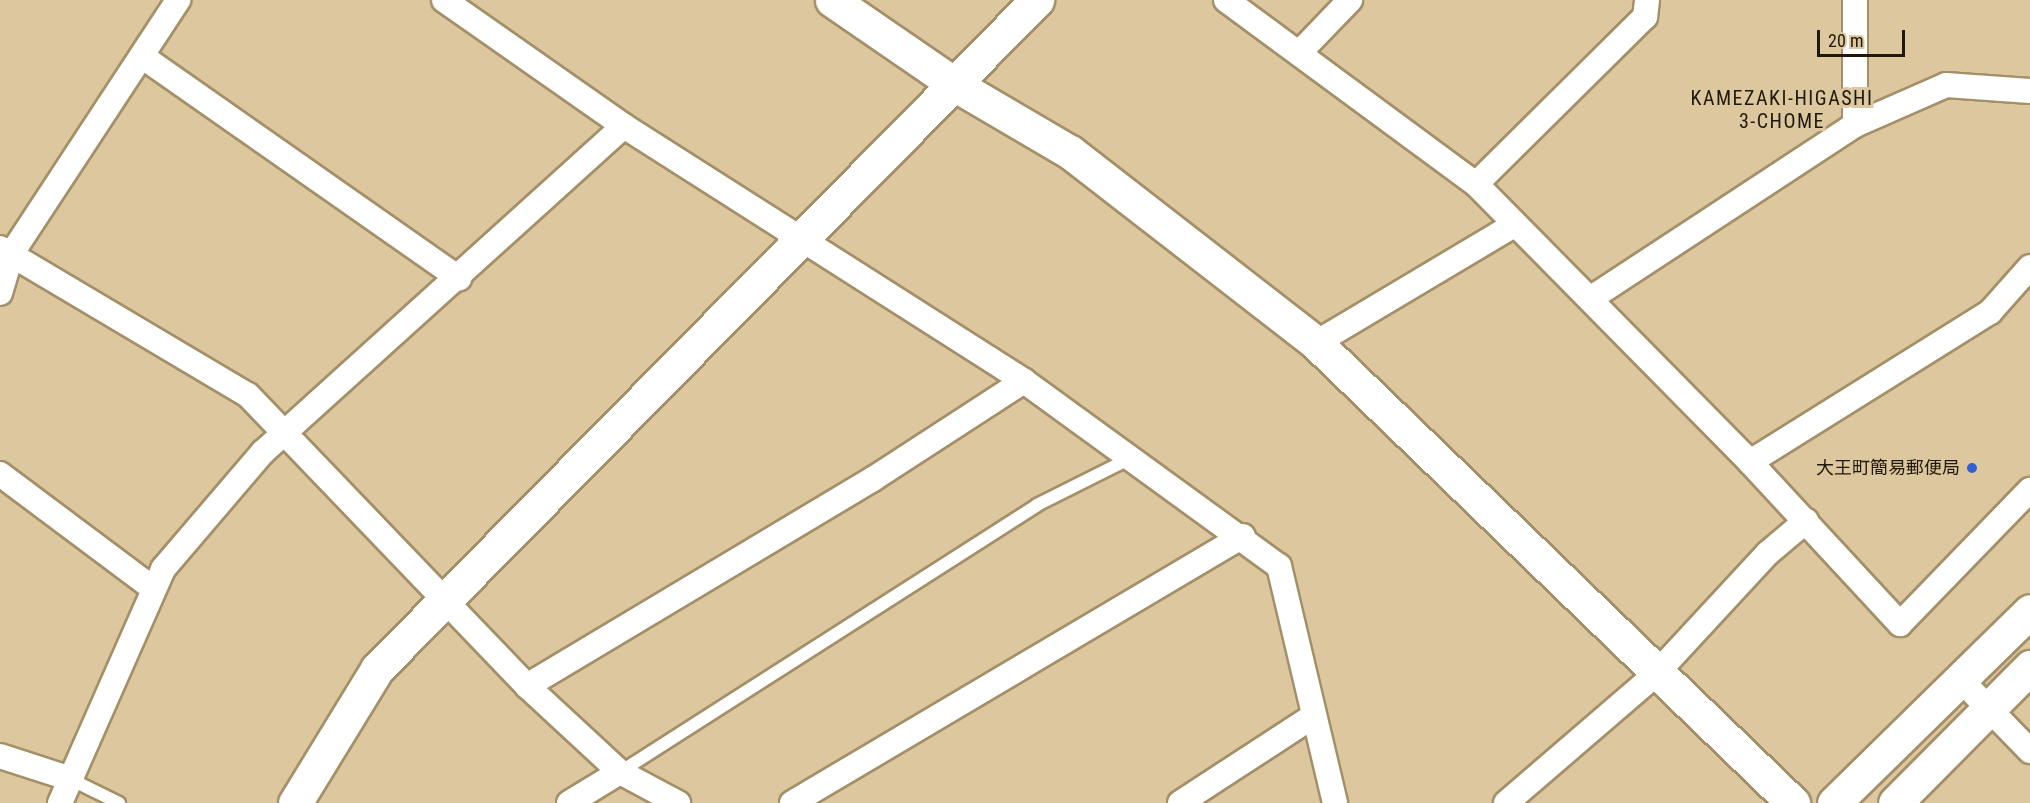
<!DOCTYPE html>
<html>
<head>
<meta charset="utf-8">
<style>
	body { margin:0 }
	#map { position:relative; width:2030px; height:803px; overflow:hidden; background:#dcc79e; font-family:"Roboto Condensed","Noto Sans JP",sans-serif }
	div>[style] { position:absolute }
	.roads { filter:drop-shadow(2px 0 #a38f68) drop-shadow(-2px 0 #a38f68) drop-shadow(0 2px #a38f68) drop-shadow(0 -2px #a38f68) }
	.lane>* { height:12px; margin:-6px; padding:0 6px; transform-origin:6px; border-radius:6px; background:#fff }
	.street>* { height:24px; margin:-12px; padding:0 12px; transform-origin:12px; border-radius:12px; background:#fff }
	.secondary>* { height:33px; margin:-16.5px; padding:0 16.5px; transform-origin:16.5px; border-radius:16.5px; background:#fff }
	.dots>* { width:16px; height:16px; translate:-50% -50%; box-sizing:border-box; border:3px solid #dcc79e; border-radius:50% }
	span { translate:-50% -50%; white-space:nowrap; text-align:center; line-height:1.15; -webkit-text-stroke:6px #dcc79e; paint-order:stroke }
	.poi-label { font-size:18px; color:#201808 }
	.right { translate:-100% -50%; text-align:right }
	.neighbourhood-label { font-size:20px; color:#201808; letter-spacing:1.5px }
	.scale { position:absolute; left:1817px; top:30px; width:88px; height:27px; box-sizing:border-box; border:3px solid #201808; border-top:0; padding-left:8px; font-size:18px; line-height:21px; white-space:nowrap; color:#201808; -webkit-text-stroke:4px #dcc79e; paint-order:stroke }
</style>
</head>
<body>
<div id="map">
	<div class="roads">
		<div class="lane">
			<i style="left:620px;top:772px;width:495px;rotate:-32.6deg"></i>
			<i style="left:1037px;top:505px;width:107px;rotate:-26.6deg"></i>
			<i style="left:68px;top:778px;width:57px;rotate:26.1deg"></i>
		</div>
		<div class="street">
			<i style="left:444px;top:0;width:220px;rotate:35deg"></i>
			<i style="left:624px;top:126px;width:474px;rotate:32.5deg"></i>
			<i style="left:1024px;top:381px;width:315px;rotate:36deg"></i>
			<i style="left:1279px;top:566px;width:244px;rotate:76.7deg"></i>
			<i style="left:1226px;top:0;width:310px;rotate:36.4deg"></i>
			<i style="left:1476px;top:184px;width:390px;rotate:45.4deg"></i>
			<i style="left:1750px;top:462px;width:221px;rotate:47.2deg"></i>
			<i style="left:1900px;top:624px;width:187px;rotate:-45.9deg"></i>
			<i style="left:1301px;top:51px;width:71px;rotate:-46.1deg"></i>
			<i style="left:143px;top:57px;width:386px;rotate:35deg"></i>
			<i style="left:1855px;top:125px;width:125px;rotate:-90deg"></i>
			<i style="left:1476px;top:184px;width:238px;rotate:-44.7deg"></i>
			<i style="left:1645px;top:17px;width:17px;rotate:-83deg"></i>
			<i style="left:0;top:248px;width:288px;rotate:30.7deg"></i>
			<i style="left:248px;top:395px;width:403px;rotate:46.2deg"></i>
			<i style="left:527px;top:686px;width:127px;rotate:42.8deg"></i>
			<i style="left:620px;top:772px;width:66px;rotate:28.1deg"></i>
			<i style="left:0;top:293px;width:42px;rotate:-73.3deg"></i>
			<i style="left:12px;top:253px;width:303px;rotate:-56.7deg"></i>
			<i style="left:1590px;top:299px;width:317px;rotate:-33.3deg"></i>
			<i style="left:1855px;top:125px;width:99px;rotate:-23.7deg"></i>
			<i style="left:1946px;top:85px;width:84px;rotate:4.1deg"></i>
			<i style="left:1316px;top:343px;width:228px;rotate:-30.8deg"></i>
			<i style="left:1750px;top:462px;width:283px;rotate:-32deg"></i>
			<i style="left:1990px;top:312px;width:60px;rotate:-48.4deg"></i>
			<i style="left:0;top:474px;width:192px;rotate:36.8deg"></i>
			<i style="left:1961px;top:680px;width:99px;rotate:45.8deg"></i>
			<i style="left:527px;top:686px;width:403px;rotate:-30.9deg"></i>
			<i style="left:873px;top:479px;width:180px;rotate:-33deg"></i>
			<i style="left:0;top:756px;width:71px;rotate:17.9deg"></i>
			<i style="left:60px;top:803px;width:256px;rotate:-66.2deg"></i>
			<i style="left:163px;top:569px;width:154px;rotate:-49.5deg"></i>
			<i style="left:263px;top:452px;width:486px;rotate:-42.1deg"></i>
			<i style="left:569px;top:803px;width:60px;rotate:-31.3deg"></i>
			<i style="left:792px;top:803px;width:524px;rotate:-30.63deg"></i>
			<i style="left:1180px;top:803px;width:158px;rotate:-33.1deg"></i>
			<i style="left:1506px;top:803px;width:196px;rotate:-40.7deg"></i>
			<i style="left:1655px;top:675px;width:166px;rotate:-47.2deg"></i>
			<i style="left:1768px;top:553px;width:50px;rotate:-40.1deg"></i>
		</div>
		<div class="secondary">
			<i style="left:832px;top:0;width:148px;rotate:34.5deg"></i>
			<i style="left:954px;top:84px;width:134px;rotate:30.4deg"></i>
			<i style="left:1070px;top:152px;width:311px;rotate:37.8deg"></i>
			<i style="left:1316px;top:343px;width:663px;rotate:43.96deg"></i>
			<i style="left:295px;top:803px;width:157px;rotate:-58.5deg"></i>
			<i style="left:377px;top:669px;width:940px;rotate:-45.39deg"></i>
			<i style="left:1834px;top:803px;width:274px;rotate:-44.4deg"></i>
			<i style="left:1895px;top:803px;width:192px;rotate:-45.2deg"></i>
		</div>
	</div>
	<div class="dots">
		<i style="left:1972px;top:468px;background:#3061d0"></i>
	</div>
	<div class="poi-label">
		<span class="right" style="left:1960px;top:468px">大王町簡易郵便局</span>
	</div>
	<div class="neighbourhood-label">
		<span style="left:1782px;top:110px">KAMEZAKI-HIGASHI<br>3-CHOME</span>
	</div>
	<div class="scale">20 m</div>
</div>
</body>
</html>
